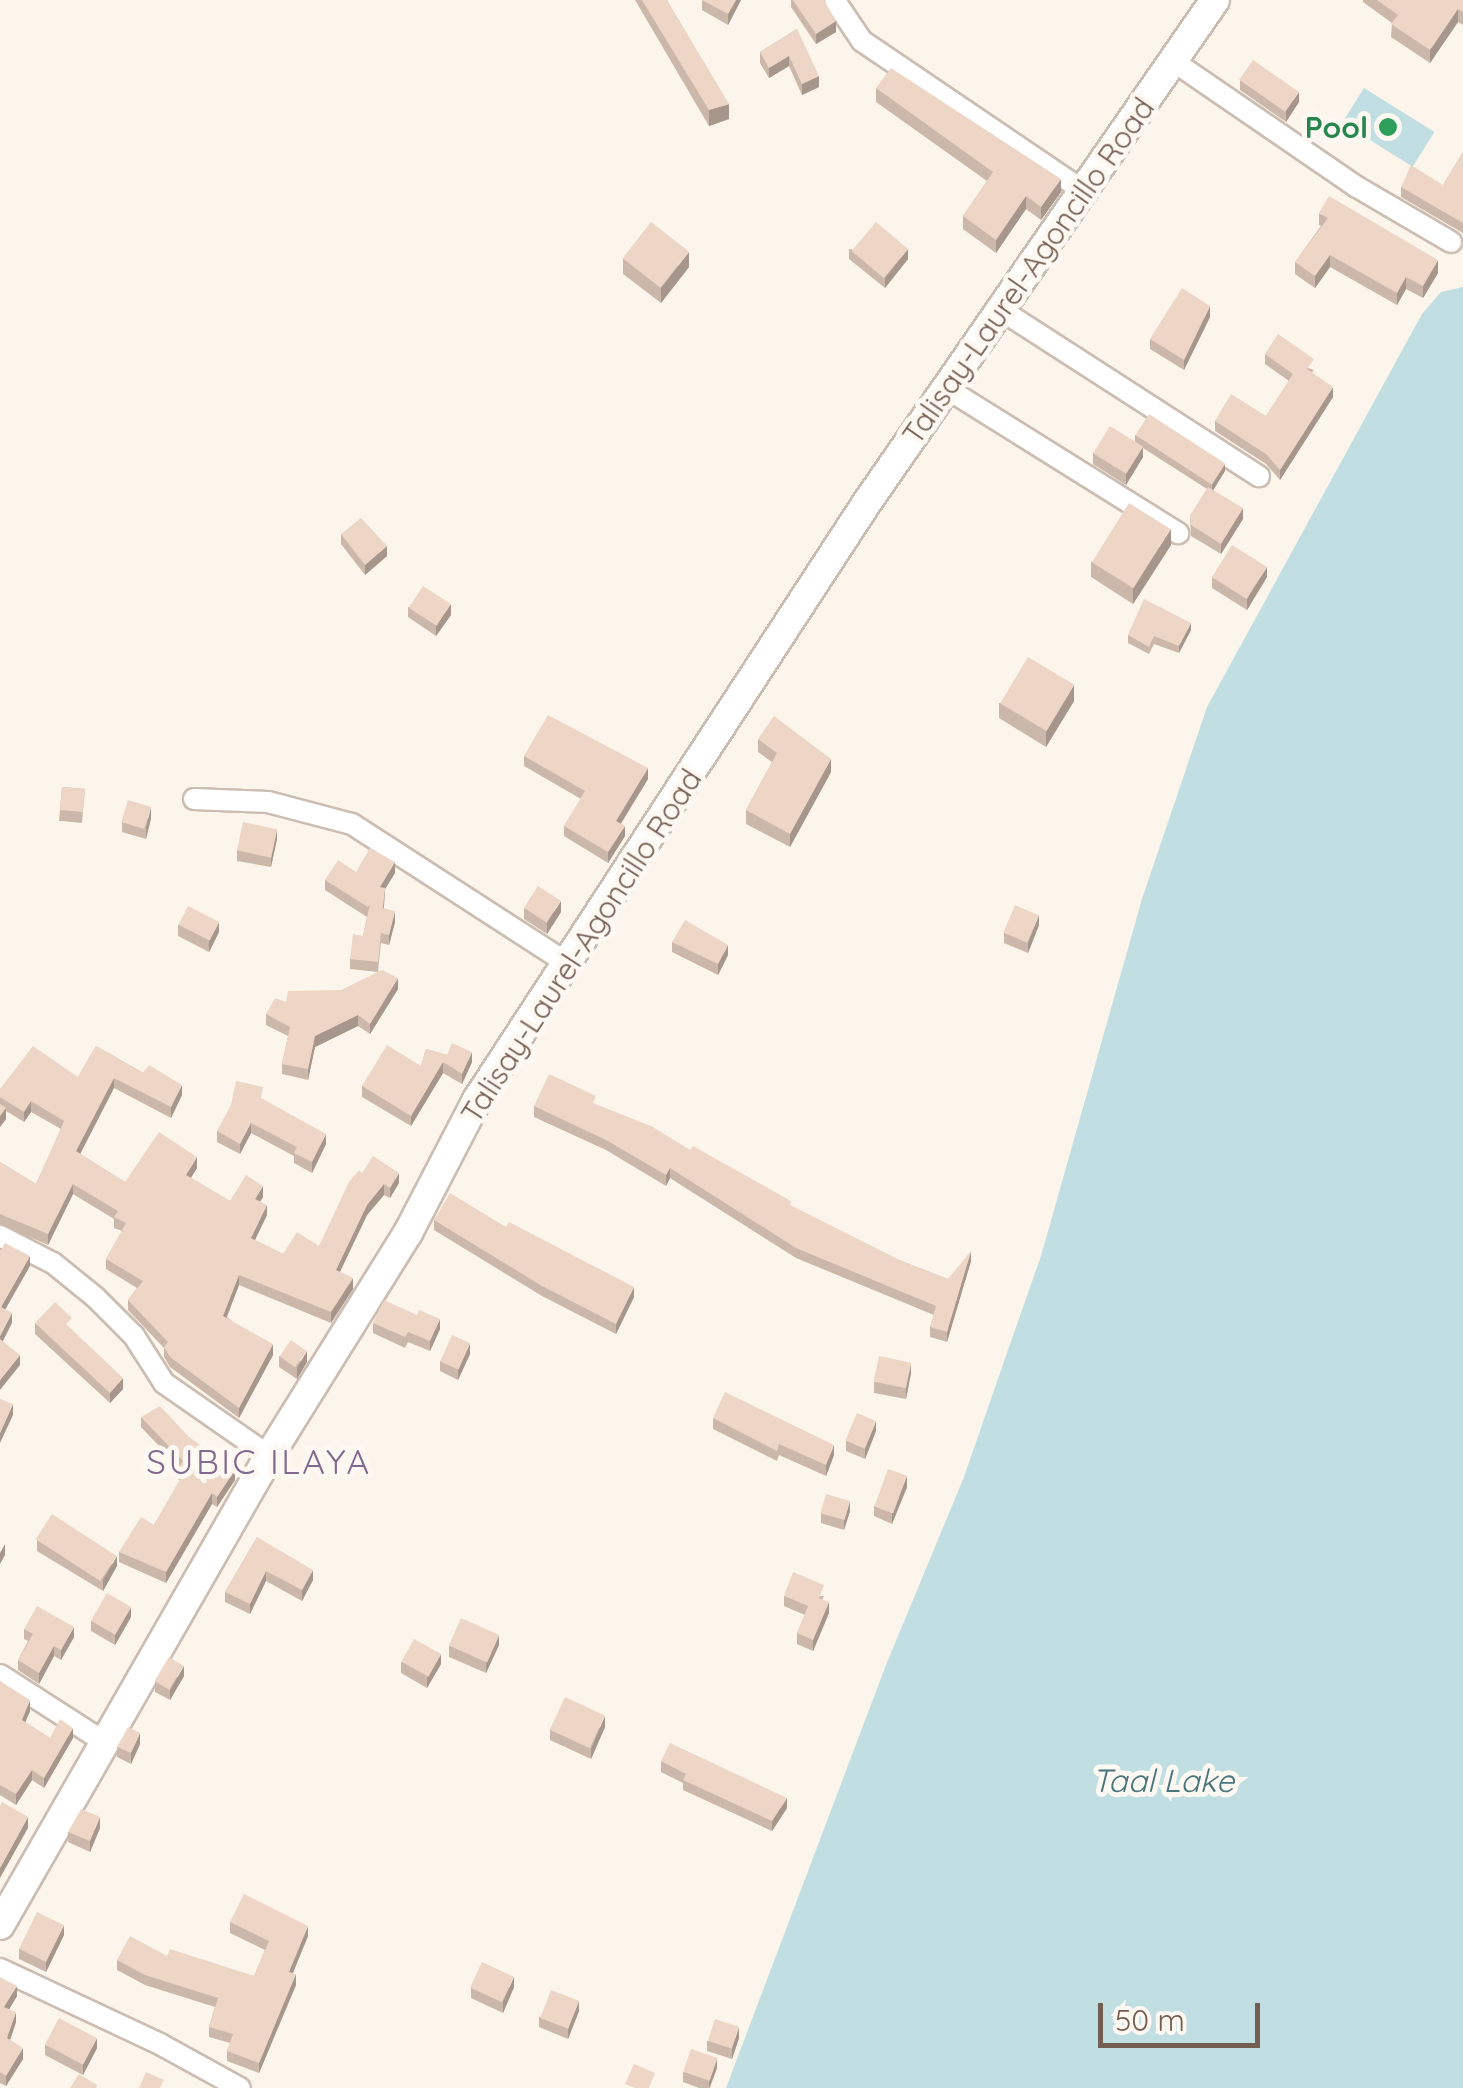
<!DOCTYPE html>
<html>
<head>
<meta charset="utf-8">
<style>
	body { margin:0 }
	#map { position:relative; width:1463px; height:2088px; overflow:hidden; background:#fbf5ec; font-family:Quicksand,sans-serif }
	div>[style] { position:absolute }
	.water>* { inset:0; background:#c1dee3; transform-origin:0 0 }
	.roads { filter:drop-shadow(2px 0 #ccbdb2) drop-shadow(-2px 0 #ccbdb2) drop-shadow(0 2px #ccbdb2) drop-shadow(0 -2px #ccbdb2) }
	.minor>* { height:20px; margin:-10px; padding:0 10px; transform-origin:10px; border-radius:10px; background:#fff }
	.secondary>* { height:28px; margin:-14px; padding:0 14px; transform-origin:14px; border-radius:14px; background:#fff }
	.wall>* { inset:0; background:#ccb8aa; transform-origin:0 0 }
	.shaded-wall>* { inset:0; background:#a6968b }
	.building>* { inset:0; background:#edd6c6; transform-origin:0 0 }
	.dots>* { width:28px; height:28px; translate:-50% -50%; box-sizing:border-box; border:5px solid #fdf9f2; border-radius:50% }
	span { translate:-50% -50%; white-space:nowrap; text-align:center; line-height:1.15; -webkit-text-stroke:10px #fdf9f2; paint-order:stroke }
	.leisure-label { font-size:30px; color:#27864d; font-weight:700 }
	.right { translate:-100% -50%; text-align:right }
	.street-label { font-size:30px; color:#745d51 }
	.water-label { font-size:32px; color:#49757e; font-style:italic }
	.quarter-label { font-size:35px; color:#82698f; letter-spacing:2.5px }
	.scale { position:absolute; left:1098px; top:2003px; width:162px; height:45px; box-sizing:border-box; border:5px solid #745d51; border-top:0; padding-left:12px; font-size:30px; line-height:35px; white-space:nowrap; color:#745d51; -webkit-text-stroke:8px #fdf9f2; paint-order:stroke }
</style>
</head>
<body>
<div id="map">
	<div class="water">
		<i style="left:1364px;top:88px;width:83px;height:41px;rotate:32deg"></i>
		<i style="clip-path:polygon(1463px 287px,1463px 2088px,726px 2088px,886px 1665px,964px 1477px,1008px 1350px,1041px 1256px,1142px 899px,1207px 707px,1422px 314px,1441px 292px)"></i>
	</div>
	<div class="roads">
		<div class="minor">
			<i style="left:835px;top:1px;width:48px;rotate:56deg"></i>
			<i style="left:862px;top:41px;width:266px;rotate:34.1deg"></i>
			<i style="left:1173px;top:61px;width:223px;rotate:34.4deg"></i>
			<i style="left:1357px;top:187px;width:109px;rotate:30.3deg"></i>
			<i style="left:1001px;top:310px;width:307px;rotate:32.8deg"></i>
			<i style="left:946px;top:388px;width:274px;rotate:32deg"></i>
			<i style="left:194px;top:799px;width:74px;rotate:2.3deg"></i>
			<i style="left:268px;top:802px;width:87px;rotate:14.7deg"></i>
			<i style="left:352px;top:824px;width:256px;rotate:32.9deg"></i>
			<i style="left:0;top:1236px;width:59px;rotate:27deg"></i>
			<i style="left:53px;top:1263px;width:54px;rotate:39deg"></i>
			<i style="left:95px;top:1297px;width:55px;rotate:45deg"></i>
			<i style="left:134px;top:1336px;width:56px;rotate:57.4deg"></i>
			<i style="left:164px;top:1383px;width:128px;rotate:34.8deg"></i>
			<i style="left:0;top:1675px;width:126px;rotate:32.7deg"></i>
			<i style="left:0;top:1969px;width:177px;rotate:25.1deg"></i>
			<i style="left:160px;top:2044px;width:91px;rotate:28.8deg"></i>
		</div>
		<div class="secondary">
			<i style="left:0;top:1925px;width:541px;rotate:-60.16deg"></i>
			<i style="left:269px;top:1456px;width:263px;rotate:-58.1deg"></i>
			<i style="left:408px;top:1233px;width:150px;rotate:-62.6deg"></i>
			<i style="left:477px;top:1100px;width:715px;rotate:-56.87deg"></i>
			<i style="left:868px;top:501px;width:609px;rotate:-55.29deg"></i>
		</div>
	</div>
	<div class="wall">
		<i style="clip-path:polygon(635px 0,667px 0,729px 119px,709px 126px)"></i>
		<i style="clip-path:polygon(702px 0,741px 0,728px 25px,702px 10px)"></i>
		<i style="clip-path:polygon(791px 0,824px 0,836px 32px,816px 44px,791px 7px)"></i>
		<i style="clip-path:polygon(1363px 0,1463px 0,1463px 25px,1458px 22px,1430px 63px,1391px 37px,1392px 23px,1363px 2px)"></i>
		<i style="clip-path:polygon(797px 29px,819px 87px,802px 95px,789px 66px,769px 78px,760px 63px,760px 52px)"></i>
		<i style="clip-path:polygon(1240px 80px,1299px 102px,1286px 122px,1240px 90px)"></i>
		<i style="clip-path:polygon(876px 88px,1061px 192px,1041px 220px,1026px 209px,996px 253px,963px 229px,963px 216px,987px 181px,876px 102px)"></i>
		<i style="clip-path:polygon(1463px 152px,1463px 233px,1401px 197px,1401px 187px,1443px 185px)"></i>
		<i style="clip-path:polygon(1319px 213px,1438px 273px,1423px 298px,1406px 289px,1397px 305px,1330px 267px,1315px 288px,1295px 274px,1295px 262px,1321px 226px,1319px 225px)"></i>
		<i style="clip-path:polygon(849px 249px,908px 259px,885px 288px,849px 259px)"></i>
		<i style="clip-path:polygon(623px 258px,689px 267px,661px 303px,623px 274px)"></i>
		<i style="clip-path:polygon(1210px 317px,1184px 370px,1150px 349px,1150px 339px)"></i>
		<i style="clip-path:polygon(1265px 354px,1314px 370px,1312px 372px,1333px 397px,1280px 480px,1266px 464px,1215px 431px,1215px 421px,1266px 416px,1289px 381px,1265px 364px)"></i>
		<i style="clip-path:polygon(1135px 435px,1225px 471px,1213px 490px,1243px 519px,1221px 554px,1191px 536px,1190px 516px,1207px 489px,1143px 448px,1143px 457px,1126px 485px,1093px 464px,1093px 453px,1135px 442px)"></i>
		<i style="clip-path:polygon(341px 534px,387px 556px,365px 575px,341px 544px)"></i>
		<i style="clip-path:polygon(1171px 545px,1133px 604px,1091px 577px,1091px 562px)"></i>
		<i style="clip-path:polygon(1212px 577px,1267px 577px,1247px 610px,1212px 588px)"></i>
		<i style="clip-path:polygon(408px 607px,451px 615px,436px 636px,408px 617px)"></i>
		<i style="clip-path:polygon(1191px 630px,1179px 653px,1154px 644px,1149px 654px,1128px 643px,1128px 635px)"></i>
		<i style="clip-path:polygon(1074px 701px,1046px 747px,999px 718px,999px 703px)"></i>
		<i style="clip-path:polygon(758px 739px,831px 772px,790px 847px,746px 824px,746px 810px,772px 762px,758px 752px)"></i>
		<i style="clip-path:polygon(524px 756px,648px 779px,621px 824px,625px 836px,608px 863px,564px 836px,564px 826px,581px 799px,524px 766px)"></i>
		<i style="left:62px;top:787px;width:23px;height:34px;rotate:5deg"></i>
		<i style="clip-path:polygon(151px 818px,146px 839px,122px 832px,122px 822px)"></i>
		<i style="clip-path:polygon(277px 839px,271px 867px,237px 861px,237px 850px)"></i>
		<i style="clip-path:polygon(356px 872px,395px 873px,385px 889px,384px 908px,395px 922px,389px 945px,381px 943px,378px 972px,350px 969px,350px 959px,363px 936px,367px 917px,325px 890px,325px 880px)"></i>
		<i style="clip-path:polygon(524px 908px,561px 912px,547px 934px,524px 919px)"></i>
		<i style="clip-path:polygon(178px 925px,219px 932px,209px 952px,178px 936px)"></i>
		<i style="clip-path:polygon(1039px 925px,1028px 953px,1004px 943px,1004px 933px)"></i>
		<i style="clip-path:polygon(672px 942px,728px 955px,718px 975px,672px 952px)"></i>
		<i style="clip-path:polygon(398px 989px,370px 1034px,358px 1026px,315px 1047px,308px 1080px,282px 1074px,282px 1064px,288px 1036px,266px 1025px,266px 1014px,286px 1002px)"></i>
		<i style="clip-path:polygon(96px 1046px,182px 1095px,171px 1118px,114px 1088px,80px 1154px,125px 1182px,197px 1168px,191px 1178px,230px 1201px,263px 1197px,260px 1202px,267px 1215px,255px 1240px,283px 1254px,319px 1246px,362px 1173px,399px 1183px,390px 1198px,384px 1195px,367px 1215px,340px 1272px,353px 1289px,331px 1323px,239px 1285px,227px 1317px,273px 1355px,239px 1418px,170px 1367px,164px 1357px,164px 1348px,128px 1310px,128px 1300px,137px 1288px,106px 1269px,106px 1259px,122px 1231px,114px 1228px,114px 1219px,73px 1194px,48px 1245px,0 1224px,0 1153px,0 1162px,36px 1184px,61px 1129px,31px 1112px,24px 1122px,6px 1111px,6px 1119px,0 1127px,0 1089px,78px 1077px)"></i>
		<i style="clip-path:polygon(426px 1049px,472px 1062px,462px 1084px,443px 1073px,411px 1126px,362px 1097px,362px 1086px,421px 1066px)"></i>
		<i style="clip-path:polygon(263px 1099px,326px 1144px,312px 1173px,294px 1163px,294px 1156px,251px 1133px,240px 1154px,217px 1142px,217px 1131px)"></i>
		<i style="clip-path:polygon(596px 1105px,690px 1150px,791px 1206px,899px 1260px,948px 1279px,971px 1261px,947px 1342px,930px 1337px,930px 1327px,934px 1315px,796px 1258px,670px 1178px,666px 1186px,606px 1150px,534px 1117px,534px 1106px)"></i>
		<i style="clip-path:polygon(434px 1220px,506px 1227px,634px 1297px,616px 1334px,542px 1296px,434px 1230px)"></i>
		<i style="clip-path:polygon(35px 1323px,71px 1329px,123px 1389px,110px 1403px,35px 1334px)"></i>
		<i style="clip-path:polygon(373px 1323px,440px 1329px,430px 1351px,408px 1342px,405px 1348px,373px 1333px)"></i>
		<i style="clip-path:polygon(470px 1354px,458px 1380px,440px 1371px,440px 1361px)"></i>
		<i style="clip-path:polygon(279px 1356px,307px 1362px,297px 1379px,279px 1367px)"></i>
		<i style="clip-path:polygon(911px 1373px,906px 1399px,874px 1393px,874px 1382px)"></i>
		<i style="clip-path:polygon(141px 1417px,189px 1437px,235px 1480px,217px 1507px,212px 1504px,166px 1583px,119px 1562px,119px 1552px,154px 1525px,180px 1480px,178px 1479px,179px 1467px,141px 1427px)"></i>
		<i style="clip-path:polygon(713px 1418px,834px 1455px,826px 1476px,779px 1455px,777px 1461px,713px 1429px)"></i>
		<i style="clip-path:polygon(876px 1431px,865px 1459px,846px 1451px,846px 1441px)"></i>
		<i style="clip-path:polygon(907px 1487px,892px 1524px,874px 1516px,874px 1506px)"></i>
		<i style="clip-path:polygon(850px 1511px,844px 1530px,821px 1523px,821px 1513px)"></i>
		<i style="clip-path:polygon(257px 1537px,313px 1580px,302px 1601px,266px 1581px,250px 1614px,225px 1602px,225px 1592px)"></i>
		<i style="clip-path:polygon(37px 1540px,117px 1566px,103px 1591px,37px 1551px)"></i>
		<i style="clip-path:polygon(784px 1596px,824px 1596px,822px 1600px,829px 1613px,813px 1651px,797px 1644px,797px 1633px,805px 1615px,784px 1606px)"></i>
		<i style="clip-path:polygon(131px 1617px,115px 1645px,91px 1631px,91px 1621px)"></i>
		<i style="clip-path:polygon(24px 1629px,74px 1637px,61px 1660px,54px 1656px,39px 1684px,18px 1670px,18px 1660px,28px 1641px,24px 1639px)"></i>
		<i style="clip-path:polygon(499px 1645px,486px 1673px,449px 1657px,449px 1646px)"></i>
		<i style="clip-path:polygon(401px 1662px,441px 1664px,427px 1688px,401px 1673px)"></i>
		<i style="clip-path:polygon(184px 1676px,170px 1700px,155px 1692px,155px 1681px)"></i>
		<i style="clip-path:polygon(0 1681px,30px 1711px,25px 1722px,50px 1738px,73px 1738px,44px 1788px,32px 1780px,16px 1805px,0 1795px)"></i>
		<i style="clip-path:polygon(605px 1727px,591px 1759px,550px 1740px,550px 1730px)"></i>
		<i style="clip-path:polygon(140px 1744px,131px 1764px,117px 1757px,117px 1747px)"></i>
		<i style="clip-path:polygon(661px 1761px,787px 1808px,772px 1831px,683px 1790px,683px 1783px,661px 1772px)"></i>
		<i style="clip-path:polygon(100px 1828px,90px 1852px,68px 1842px,68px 1832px)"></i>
		<i style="clip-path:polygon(230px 1922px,308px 1936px,293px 1973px,296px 1985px,259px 2073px,227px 2061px,227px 2051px,230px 2043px,209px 2037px,209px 2027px,215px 2007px,145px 1985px,117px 1970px,117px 1960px,167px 1956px,254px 1976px,265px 1950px,230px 1933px)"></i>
		<i style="clip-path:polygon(64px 1935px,46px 1972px,19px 1959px,19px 1949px)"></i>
		<i style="clip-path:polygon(0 1977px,17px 1996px,9px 2009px,16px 2022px,10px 2040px,23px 2059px,6px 2086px,0 2083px)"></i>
		<i style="clip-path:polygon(514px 1987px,503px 2013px,471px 1998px,471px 1988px)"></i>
		<i style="clip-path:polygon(579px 2011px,568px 2039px,539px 2027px,539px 2017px)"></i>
		<i style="clip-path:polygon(739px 2038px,732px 2059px,707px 2051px,707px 2041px)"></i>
		<i style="clip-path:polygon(45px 2045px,97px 2048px,83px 2075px,45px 2055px)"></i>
		<i style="clip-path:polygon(717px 2068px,710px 2088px,699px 2088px,683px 2082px,683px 2072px)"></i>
	</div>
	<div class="shaded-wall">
		<i style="clip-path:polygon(736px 0,741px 0,728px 25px,728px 14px)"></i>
		<i style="clip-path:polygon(1458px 9px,1458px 22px,1430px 63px,1430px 50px)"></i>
		<i style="clip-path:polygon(836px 21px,836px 32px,816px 44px,816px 34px)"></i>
		<i style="clip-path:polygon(789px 56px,789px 66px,769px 78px,769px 68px)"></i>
		<i style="clip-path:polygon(819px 76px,819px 87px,802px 95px,802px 84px)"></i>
		<i style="clip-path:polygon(1299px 92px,1299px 102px,1286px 122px,1286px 111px)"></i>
		<i style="clip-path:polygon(729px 104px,729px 119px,709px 126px,709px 110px)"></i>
		<i style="clip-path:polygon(1061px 179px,1061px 192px,1041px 220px,1041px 207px)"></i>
		<i style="clip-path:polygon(1026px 196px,1026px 209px,996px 253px,996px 240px)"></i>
		<i style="clip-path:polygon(908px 249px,908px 259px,885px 288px,885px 278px)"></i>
		<i style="clip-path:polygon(689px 252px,689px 267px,661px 303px,661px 288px)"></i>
		<i style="clip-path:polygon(1330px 255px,1330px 267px,1315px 288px,1315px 276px)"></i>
		<i style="clip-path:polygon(1438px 260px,1438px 273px,1423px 298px,1423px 286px)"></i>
		<i style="clip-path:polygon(1406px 277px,1406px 289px,1397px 305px,1397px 293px)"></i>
		<i style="clip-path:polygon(1210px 306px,1210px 317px,1184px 370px,1184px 360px)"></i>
		<i style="clip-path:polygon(1333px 387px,1333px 397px,1280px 480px,1280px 470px)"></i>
		<i style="clip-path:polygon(1143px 447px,1143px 457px,1126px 485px,1126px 474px)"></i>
		<i style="clip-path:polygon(1225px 464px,1225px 471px,1212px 492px,1212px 485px)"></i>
		<i style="clip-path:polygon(1243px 508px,1243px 519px,1221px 554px,1221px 544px)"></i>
		<i style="clip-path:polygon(1171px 529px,1171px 545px,1133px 604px,1133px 588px)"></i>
		<i style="clip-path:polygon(387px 546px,387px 556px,365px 575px,365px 565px)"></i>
		<i style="clip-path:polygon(1267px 567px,1267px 577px,1247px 610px,1247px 599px)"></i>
		<i style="clip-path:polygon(451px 604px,451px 615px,436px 636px,436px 626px)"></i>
		<i style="clip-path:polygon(1191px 623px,1191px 630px,1179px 653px,1179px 646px)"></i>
		<i style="clip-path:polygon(1074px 685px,1074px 701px,1046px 747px,1046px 732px)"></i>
		<i style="clip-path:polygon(831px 759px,831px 772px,790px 847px,790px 834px)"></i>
		<i style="clip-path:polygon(648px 768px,648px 779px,616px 831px,616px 821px)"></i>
		<i style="clip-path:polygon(151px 807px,151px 818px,146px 839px,146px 828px)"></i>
		<i style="clip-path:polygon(625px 826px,625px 836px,608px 863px,608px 852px)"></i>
		<i style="clip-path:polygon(277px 829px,277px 839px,271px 867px,271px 857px)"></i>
		<i style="clip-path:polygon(395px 862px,395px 873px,385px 889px,383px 918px,380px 887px)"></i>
		<i style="clip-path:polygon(561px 901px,561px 912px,547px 934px,547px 923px)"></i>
		<i style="clip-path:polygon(395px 911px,395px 922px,389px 945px,389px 935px)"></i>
		<i style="clip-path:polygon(1039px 915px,1039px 925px,1028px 953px,1028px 943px)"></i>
		<i style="clip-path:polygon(219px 922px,219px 932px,209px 952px,209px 941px)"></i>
		<i style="clip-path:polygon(728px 945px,728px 955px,718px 975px,718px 964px)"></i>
		<i style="clip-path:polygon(398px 978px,398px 989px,370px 1034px,370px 1024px)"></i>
		<i style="clip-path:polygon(358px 1015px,358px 1026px,315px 1047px,308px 1080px,308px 1069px,315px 1036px)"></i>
		<i style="clip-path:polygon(472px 1052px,472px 1062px,462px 1084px,462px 1074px)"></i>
		<i style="clip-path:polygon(443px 1062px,443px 1073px,411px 1126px,411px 1116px)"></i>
		<i style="clip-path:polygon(114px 1078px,114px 1088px,76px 1162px,76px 1151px)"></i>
		<i style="clip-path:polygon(182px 1085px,182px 1095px,171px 1118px,171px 1107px)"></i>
		<i style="clip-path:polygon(31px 1101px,31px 1112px,24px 1122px,24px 1112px)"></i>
		<i style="clip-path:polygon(6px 1108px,6px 1119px,0 1127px,0 1116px)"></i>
		<i style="clip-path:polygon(251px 1123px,251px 1133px,240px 1154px,240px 1144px)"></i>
		<i style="clip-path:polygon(326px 1134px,326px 1144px,312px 1173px,312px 1162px)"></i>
		<i style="clip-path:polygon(197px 1157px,197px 1168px,186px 1185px,186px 1175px)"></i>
		<i style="clip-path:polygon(670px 1168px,670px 1178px,666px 1186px,666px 1175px)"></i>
		<i style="clip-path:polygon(399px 1173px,399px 1183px,390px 1198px,390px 1188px)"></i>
		<i style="clip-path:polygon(73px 1184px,73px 1194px,48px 1245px,48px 1234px)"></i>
		<i style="clip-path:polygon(384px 1184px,384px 1195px,367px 1215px,336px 1280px,336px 1270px,367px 1205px)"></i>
		<i style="clip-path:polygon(263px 1186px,263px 1197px,255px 1209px,255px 1199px)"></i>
		<i style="clip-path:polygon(267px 1205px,267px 1215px,251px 1248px,251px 1238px)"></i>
		<i style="clip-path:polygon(971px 1251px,971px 1261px,947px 1342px,947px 1332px)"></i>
		<i style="clip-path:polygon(30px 1256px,30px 1266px,1px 1317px,1px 1307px)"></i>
		<i style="clip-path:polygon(239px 1275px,239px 1285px,223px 1326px,223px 1316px)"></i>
		<i style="clip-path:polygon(353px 1278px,353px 1289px,331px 1323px,331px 1312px)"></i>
		<i style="clip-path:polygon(634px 1287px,634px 1297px,616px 1334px,616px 1324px)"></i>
		<i style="clip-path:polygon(12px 1313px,12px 1323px,0 1347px,0 1336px)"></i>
		<i style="clip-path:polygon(440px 1319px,440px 1329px,430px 1351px,430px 1341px)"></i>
		<i style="clip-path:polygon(470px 1343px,470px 1354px,458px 1380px,458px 1369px)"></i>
		<i style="clip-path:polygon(273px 1344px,273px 1355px,239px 1418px,239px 1408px)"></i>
		<i style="clip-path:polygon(307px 1351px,307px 1362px,297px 1379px,297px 1368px)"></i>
		<i style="clip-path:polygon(20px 1355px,20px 1365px,0 1390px,0 1380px)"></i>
		<i style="clip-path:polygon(911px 1363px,911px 1373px,906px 1399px,906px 1388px)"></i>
		<i style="clip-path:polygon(123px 1378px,123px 1389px,110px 1403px,110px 1393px)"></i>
		<i style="clip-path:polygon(13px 1404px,13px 1415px,0 1443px,0 1433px)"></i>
		<i style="clip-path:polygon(876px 1421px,876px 1431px,865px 1459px,865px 1449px)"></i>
		<i style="clip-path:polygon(834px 1445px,834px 1455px,826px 1476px,826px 1465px)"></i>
		<i style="clip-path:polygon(235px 1470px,235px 1480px,217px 1507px,217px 1497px)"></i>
		<i style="clip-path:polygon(907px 1476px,907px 1487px,892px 1524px,892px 1513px)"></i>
		<i style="clip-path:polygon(212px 1493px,212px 1504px,166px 1583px,166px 1572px)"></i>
		<i style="clip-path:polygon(850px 1501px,850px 1511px,844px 1530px,844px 1520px)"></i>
		<i style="clip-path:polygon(5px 1544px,5px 1555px,0 1564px,0 1553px)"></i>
		<i style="clip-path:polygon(117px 1556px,117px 1566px,103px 1591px,103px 1580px)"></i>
		<i style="clip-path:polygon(313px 1570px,313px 1580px,302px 1601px,302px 1590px)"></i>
		<i style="clip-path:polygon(266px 1571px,266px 1581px,250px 1614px,250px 1604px)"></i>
		<i style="clip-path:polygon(829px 1602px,829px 1613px,813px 1651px,813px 1640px)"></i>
		<i style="clip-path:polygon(131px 1607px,131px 1617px,115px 1645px,115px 1634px)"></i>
		<i style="clip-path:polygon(74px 1627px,74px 1637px,61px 1660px,61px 1650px)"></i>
		<i style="clip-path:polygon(499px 1635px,499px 1645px,486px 1673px,486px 1663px)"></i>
		<i style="clip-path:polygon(54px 1646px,54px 1656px,39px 1684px,39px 1673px)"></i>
		<i style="clip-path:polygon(441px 1654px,441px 1664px,427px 1688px,427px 1678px)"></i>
		<i style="clip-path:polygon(184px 1666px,184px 1676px,170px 1700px,170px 1690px)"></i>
		<i style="clip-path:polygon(30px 1700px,30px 1711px,22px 1730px,22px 1720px)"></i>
		<i style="clip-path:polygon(605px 1716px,605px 1727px,591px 1759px,591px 1749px)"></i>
		<i style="clip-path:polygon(73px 1728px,73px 1738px,44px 1788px,44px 1778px)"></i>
		<i style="clip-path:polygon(140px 1733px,140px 1744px,131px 1764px,131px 1753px)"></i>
		<i style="clip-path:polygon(32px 1770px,32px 1780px,16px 1805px,16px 1794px)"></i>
		<i style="clip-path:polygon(787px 1798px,787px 1808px,772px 1831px,772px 1821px)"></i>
		<i style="clip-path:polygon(28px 1817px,28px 1828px,0 1878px,0 1868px)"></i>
		<i style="clip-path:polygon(100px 1817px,100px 1828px,90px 1852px,90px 1841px)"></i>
		<i style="clip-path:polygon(64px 1925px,64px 1935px,46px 1972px,46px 1962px)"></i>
		<i style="clip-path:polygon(308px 1926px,308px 1936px,289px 1982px,289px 1972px)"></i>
		<i style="clip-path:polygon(296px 1974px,296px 1985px,259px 2073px,259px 2063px)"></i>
		<i style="clip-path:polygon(514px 1977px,514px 1987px,503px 2013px,503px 2002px)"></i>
		<i style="clip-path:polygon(17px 1986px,17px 1996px,4px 2018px,4px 2007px)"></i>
		<i style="clip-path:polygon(579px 2001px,579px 2011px,568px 2039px,568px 2028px)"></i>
		<i style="clip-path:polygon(16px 2012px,16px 2022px,7px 2049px,7px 2038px)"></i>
		<i style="clip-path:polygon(739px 2027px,739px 2038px,732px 2059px,732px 2049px)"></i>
		<i style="clip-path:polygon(97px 2038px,97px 2048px,83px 2075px,83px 2065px)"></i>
		<i style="clip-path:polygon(23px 2048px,23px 2059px,6px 2086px,6px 2076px)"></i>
		<i style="clip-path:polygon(717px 2058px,717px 2068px,709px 2088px,709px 2081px)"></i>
	</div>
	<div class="building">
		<i style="clip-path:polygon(642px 0,667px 0,729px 104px,709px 110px)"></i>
		<i style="clip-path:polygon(702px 0,736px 0,728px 14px)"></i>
		<i style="clip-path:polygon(793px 0,824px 0,836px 21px,816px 34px)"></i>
		<i style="clip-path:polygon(1377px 0,1463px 0,1463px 12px,1458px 9px,1430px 50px,1391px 24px,1398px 15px)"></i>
		<i style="clip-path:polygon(797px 29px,819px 76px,802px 84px,789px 56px,769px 68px,760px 52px)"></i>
		<i style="left:1253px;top:60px;width:56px;height:24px;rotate:35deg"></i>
		<i style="clip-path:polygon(891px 68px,1061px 179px,1041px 207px,1026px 196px,996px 240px,963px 216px,993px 172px,876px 88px)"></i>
		<i style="clip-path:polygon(1463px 152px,1463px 223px,1401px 187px,1411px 165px,1443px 185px)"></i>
		<i style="clip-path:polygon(1329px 196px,1438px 260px,1423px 286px,1406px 277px,1397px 293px,1330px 255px,1315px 276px,1295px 262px,1328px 218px,1319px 213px)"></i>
		<i style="left:651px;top:222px;width:48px;height:46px;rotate:38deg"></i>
		<i style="left:876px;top:222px;width:42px;height:38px;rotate:40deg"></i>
		<i style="clip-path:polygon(1182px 288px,1210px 306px,1184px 360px,1150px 339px)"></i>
		<i style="clip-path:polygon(1278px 334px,1314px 359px,1307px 369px,1333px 387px,1280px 470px,1266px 454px,1215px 421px,1231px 394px,1266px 416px,1293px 374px,1265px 354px)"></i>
		<i style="left:1149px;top:414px;width:91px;height:25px;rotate:33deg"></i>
		<i style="left:1110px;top:426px;width:39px;height:32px;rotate:32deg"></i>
		<i style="clip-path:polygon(1208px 487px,1243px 508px,1221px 544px,1191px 525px,1190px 516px)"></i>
		<i style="left:1129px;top:503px;width:49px;height:70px;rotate:32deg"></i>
		<i style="clip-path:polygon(361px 518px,387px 546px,365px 565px,341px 534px)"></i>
		<i style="left:1232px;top:545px;width:41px;height:38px;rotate:32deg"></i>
		<i style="left:423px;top:586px;width:33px;height:26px;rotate:33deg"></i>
		<i style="clip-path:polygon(1144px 599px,1191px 623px,1179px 646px,1154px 636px,1149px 647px,1128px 635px)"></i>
		<i style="left:1028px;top:657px;width:54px;height:54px;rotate:31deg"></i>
		<i style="clip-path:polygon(548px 715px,648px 768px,616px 821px,625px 826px,608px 852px,564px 826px,585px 791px,524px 756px)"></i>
		<i style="clip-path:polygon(774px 716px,831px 759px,790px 834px,746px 810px,777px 753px,758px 739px)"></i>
		<i style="left:62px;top:787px;width:23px;height:23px;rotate:5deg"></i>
		<i style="left:128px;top:800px;width:24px;height:23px;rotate:17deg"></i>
		<i style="left:243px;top:822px;width:35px;height:29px;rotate:12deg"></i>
		<i style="clip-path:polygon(370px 848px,395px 862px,380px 887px,385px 888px,383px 908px,395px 911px,389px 935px,381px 933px,378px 962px,350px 959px,353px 934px,363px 936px,370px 904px,368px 907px,325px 880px,338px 860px,356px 872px)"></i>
		<i style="left:538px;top:886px;width:27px;height:26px;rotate:33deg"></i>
		<i style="left:1015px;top:905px;width:26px;height:30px;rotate:23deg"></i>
		<i style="left:188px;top:906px;width:35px;height:21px;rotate:27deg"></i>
		<i style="clip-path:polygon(685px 920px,728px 945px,718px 964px,672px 942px)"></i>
		<i style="clip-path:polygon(382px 970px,398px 978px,370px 1024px,358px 1015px,315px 1036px,308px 1069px,282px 1064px,290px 1027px,266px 1014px,275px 998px,286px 1002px,288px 991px,341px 990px)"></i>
		<i style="clip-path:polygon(452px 1043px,472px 1052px,462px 1074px,443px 1062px,411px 1116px,362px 1086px,387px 1045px,421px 1066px,426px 1049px,447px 1055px)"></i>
		<i style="clip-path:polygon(33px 1046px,78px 1077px,96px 1046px,143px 1073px,149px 1065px,182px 1085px,171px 1107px,114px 1078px,76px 1151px,125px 1182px,159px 1132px,197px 1157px,186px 1175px,230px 1201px,246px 1175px,263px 1186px,255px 1199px,267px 1205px,251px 1238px,283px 1254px,297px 1232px,319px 1246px,349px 1182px,359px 1170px,362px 1173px,373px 1156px,399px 1173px,390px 1188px,384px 1184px,367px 1205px,336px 1270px,353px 1278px,331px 1312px,239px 1275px,223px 1316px,273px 1344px,239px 1408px,170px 1357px,164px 1347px,168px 1342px,128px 1300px,143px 1281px,106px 1259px,126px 1223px,114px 1217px,118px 1211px,73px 1184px,48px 1234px,0 1214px,0 1162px,36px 1184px,64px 1121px,31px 1101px,24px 1112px,0 1097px,0 1089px)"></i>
		<i style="clip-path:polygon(549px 1074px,596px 1096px,593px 1103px,653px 1127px,690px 1150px,693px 1146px,791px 1201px,790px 1205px,899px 1260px,948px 1279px,971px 1251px,947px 1332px,930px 1327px,936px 1306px,796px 1248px,670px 1168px,666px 1175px,606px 1140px,534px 1106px)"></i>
		<i style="clip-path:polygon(236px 1081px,263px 1087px,261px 1098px,326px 1134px,312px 1162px,294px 1153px,297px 1147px,251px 1123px,240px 1144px,217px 1131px,231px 1105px)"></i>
		<i style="clip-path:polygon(0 1104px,6px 1108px,0 1116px)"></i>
		<i style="clip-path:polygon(450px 1193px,506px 1227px,509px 1222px,634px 1287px,616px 1324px,542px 1286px,434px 1220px)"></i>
		<i style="clip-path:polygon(5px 1243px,30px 1256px,1px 1307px,12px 1313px,0 1336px,0 1252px)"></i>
		<i style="clip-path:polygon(384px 1300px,417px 1315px,419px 1310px,440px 1319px,430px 1341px,408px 1332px,405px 1337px,373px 1323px)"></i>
		<i style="clip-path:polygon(55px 1302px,72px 1318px,66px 1324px,123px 1378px,110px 1393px,35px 1323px)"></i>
		<i style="left:452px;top:1335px;width:20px;height:29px;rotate:24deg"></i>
		<i style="clip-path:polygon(0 1339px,20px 1355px,0 1380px)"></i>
		<i style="left:291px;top:1340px;width:19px;height:20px;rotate:35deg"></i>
		<i style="left:879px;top:1356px;width:33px;height:26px;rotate:12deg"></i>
		<i style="clip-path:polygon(725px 1392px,834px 1445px,826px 1465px,779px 1444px,777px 1451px,713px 1418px)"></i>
		<i style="clip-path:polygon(0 1399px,13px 1404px,0 1433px)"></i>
		<i style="clip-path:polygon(160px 1406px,189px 1437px,235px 1470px,217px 1497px,212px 1493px,166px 1572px,119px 1552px,141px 1517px,154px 1525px,184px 1473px,178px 1468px,183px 1461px,141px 1417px)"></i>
		<i style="left:857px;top:1413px;width:21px;height:30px;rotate:23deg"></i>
		<i style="left:888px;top:1469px;width:20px;height:40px;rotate:20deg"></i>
		<i style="left:826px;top:1494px;width:25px;height:20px;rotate:16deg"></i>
		<i style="left:52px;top:1514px;width:77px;height:30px;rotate:33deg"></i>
		<i style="clip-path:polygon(257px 1537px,313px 1570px,302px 1590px,266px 1571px,250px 1604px,225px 1592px)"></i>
		<i style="clip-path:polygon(793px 1572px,824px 1585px,819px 1598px,829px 1602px,813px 1640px,797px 1633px,808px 1606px,784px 1596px)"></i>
		<i style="left:107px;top:1593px;width:28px;height:32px;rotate:30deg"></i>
		<i style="clip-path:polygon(37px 1606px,74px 1627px,61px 1650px,54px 1646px,39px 1673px,18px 1660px,33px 1634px,24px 1629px)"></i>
		<i style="left:461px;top:1618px;width:42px;height:30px;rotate:24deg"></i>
		<i style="left:414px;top:1639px;width:31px;height:26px;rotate:29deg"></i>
		<i style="left:169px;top:1657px;width:17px;height:28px;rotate:31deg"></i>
		<i style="clip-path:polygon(0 1681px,30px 1700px,22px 1720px,50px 1738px,60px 1719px,73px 1728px,44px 1778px,32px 1770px,16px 1794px,0 1785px)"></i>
		<i style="left:565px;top:1697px;width:44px;height:36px;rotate:25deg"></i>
		<i style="clip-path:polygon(128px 1727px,140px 1733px,131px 1753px,117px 1747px)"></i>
		<i style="clip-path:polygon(670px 1743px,787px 1798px,772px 1821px,683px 1780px,686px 1774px,661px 1761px)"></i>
		<i style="clip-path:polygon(2px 1802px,28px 1817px,0 1868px,0 1806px)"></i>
		<i style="clip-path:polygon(81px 1809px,100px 1817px,90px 1841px,68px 1832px)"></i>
		<i style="clip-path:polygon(244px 1894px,308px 1926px,289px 1972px,296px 1974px,259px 2063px,227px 2051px,233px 2034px,209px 2027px,218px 1998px,145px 1975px,117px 1960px,130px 1936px,167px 1956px,170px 1949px,254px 1976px,269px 1941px,230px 1922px)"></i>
		<i style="left:37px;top:1912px;width:30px;height:41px;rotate:26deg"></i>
		<i style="left:482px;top:1962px;width:35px;height:28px;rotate:25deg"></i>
		<i style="clip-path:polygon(0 1977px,17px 1986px,4px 2007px,16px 2012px,7px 2038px,23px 2048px,6px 2076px,0 2072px)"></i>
		<i style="left:551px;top:1990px;width:30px;height:30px;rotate:21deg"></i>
		<i style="left:59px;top:2018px;width:43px;height:30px;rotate:28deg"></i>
		<i style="left:715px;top:2019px;width:25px;height:23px;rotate:18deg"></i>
		<i style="left:691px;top:2049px;width:28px;height:24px;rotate:19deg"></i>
		<i style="clip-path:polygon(634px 2064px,655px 2073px,649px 2088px,635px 2088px,625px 2084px)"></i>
		<i style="clip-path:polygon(146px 2072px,164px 2080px,160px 2088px,139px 2088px)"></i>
		<i style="clip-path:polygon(79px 2074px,97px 2085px,96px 2088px,70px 2088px)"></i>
	</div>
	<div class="dots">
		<i style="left:1388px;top:127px;background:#2e9e5b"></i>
	</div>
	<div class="leisure-label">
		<span class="right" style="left:1368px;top:127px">Pool</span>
	</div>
	<div class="street-label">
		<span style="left:1028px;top:271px;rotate:-55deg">Talisay-Laurel-Agoncillo Road</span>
		<span style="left:581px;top:946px;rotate:-57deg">Talisay-Laurel-Agoncillo Road</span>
	</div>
	<div class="water-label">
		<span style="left:1163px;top:1780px">Taal Lake</span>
	</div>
	<div class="quarter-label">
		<span style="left:259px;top:1461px">SUBIC ILAYA</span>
	</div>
	<div class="scale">50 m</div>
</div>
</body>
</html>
